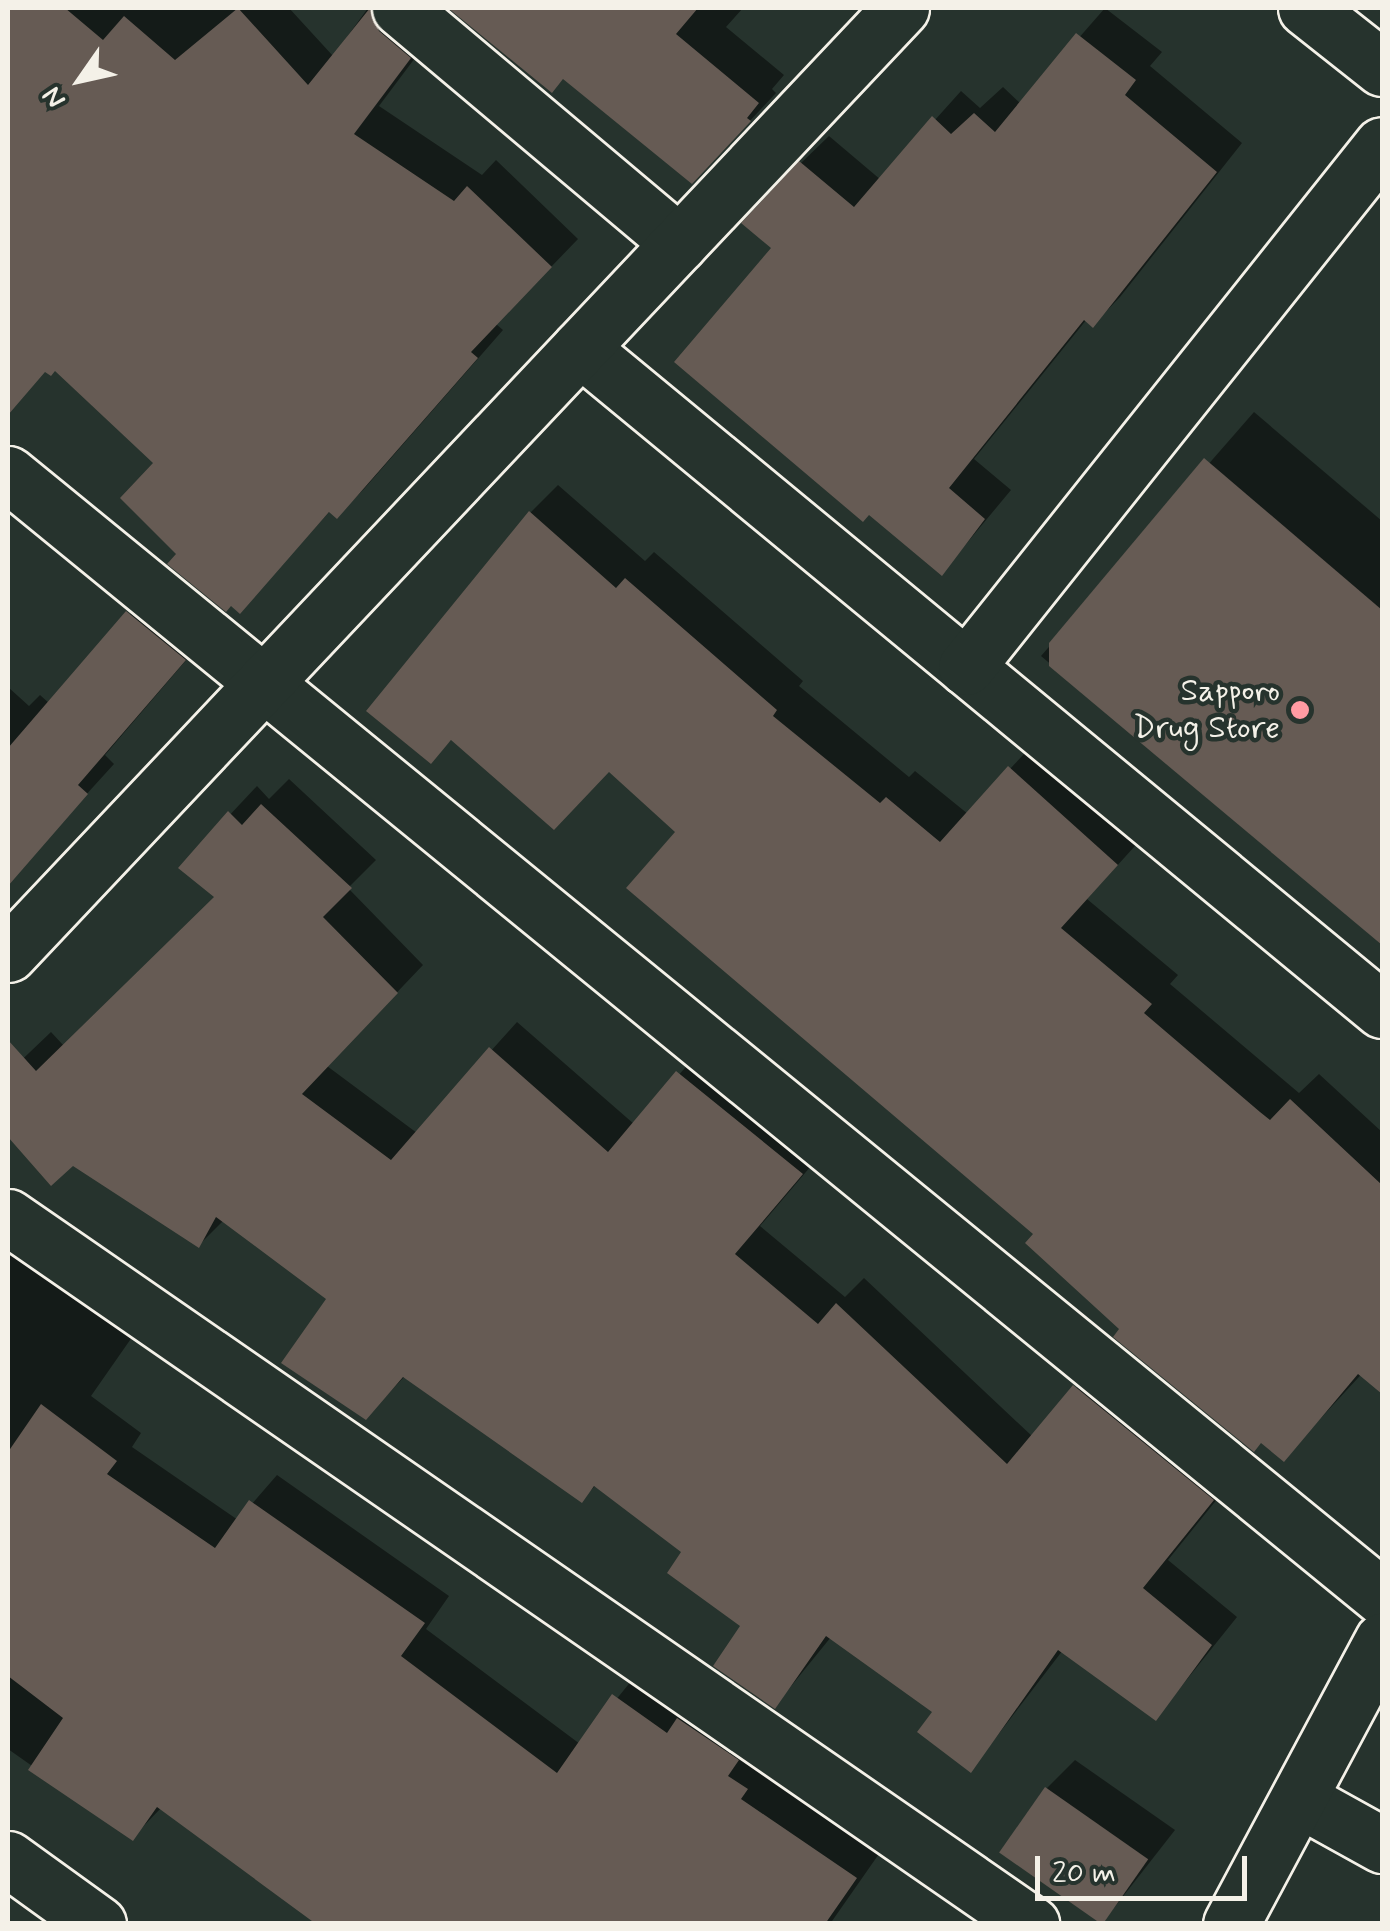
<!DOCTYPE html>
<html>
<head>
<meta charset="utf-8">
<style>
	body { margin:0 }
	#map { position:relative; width:1390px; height:1931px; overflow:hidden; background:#26332d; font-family:Mynerve,sans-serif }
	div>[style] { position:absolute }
	.shadow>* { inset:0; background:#0007 }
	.building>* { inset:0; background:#665b54; transform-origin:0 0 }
	.roads { filter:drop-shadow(2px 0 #f4f1e8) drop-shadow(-2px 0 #f4f1e8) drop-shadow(0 2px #f4f1e8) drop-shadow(0 -2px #f4f1e8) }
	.street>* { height:55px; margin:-27.5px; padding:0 27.5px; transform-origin:27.5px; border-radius:27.5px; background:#26332d }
	.secondary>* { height:55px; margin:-27.5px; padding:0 27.5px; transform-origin:27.5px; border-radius:27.5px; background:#26332d }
	.dots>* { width:28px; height:28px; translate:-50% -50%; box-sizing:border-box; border:5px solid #26332d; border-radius:50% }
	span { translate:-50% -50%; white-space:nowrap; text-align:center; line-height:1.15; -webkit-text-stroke:9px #26332d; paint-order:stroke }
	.poi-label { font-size:32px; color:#f4f1e8 }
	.right { translate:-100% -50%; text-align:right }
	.frame { position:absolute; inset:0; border:10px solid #f4f1e8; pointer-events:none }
	.north { position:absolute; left:30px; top:30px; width:100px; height:100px; -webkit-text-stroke:8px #26332d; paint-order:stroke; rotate:236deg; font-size:28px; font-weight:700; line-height:40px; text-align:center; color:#f4f1e8 }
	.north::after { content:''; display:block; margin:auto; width:35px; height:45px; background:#f4f1e8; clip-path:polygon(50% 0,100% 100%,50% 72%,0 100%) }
	.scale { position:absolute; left:1035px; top:1856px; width:212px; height:45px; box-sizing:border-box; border:5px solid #f4f1e8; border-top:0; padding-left:12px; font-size:30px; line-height:35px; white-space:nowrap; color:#f4f1e8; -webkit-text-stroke:8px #26332d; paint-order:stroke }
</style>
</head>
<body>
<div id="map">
	<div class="shadow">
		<i style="clip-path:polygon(8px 8px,289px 8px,333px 56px,368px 8px,410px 8px,436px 30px,379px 106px,482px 175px,496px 160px,578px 239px,496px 324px,503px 330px,364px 489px,337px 516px,331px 510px,240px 611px,180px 554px,156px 462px,56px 368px,46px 370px,8px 337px)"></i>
		<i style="clip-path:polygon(452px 8px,743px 8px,726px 27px,784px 75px,772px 89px,776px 93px,719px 154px,565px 77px,552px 89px)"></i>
		<i style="clip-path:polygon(1105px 8px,1162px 52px,1150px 66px,1242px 143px,1120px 297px,1093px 325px,1087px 319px,974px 459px,1011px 490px,942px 573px,775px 248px,801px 163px,829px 136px,881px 180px,961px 91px,980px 108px,1003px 87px,1021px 104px)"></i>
		<i style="clip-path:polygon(1254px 412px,1382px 521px,1382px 942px,1041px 656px)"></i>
		<i style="clip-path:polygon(558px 485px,645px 561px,654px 552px,803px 681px,799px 686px,909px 777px,915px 771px,968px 814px,1037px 740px,1144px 836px,1087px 899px,1178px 975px,1170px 984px,1299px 1093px,1319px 1074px,1382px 1132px,1382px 1352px,1284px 1458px,1122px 1329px,678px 832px,610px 769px,453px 738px,431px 761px,530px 513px)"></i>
		<i style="clip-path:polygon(156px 585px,212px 630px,105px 755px,114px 764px,34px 852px,8px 828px,8px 687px,29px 706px,40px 695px,50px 704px)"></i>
		<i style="clip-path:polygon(289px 779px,376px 860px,348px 888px,423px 965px,327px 1066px,417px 1133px,517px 1022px,634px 1124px,705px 1046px,828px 1146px,760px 1226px,845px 1297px,864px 1278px,1033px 1437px,1101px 1360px,1239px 1472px,1168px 1560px,1237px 1617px,1156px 1718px,1063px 1650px,971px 1770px,935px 1711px,831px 1637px,775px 1706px,744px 1625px,685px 1551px,596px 1485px,582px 1499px,406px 1375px,366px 1417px,330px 1298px,224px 1220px,199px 1245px,73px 1163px,52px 1183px,8px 1133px,8px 1073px,51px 1032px,64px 1046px,217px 897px,181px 867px,257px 786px,269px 799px)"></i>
		<i style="clip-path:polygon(8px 1223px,144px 1320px,91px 1396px,141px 1433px,132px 1447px,238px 1520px,277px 1475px,449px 1596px,426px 1629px,580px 1744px,641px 1669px,881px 1851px,830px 1924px,621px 1924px,162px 1807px,133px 1837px,8px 1749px)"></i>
		<i style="clip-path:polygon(1075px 1760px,1175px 1830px,1103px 1922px,1047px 1788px)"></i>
	</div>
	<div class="building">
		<i style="clip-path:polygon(8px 8px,65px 8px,103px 40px,124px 16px,175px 60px,238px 8px,308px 85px,370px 8px,379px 31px,411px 58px,354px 134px,454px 201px,467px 186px,552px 267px,471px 352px,478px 358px,337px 519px,329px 512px,240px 614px,231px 606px,226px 612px,167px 564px,176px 554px,120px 498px,153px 463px,55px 371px,51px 376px,45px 372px,8px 415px)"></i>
		<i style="clip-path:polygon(448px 8px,698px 8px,676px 34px,759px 103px,747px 118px,751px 121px,692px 184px,563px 79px,552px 93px)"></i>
		<i style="clip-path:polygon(1076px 33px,1136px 80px,1125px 95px,1217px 172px,1093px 328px,1084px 320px,949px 488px,985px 519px,942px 576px,869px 515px,863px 522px,674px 362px,771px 248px,741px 223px,799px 161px,854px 207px,932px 116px,951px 134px,974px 113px,995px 132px)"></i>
		<i style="clip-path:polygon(1204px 458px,1382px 610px,1382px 945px,1049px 666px,1049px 643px)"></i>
		<i style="clip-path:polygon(529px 511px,616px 588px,625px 578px,777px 710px,773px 716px,880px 803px,886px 797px,940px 842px,1008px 766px,1118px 865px,1061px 928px,1152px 1004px,1144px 1013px,1260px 1112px,1270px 1120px,1290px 1099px,1382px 1185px,1382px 1394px,1358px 1374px,1284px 1462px,1261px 1443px,1254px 1452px,1113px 1337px,1119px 1329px,1025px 1243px,1033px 1234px,626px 888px,675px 832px,609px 772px,554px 830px,451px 740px,431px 764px,366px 711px)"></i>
		<i style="clip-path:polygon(126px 611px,186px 660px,78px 785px,88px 794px,8px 886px,8px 748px)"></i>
		<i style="clip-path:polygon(261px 804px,352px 888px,323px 917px,398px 993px,302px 1094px,391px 1160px,489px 1047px,608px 1152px,676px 1071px,803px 1174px,735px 1254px,818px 1324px,836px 1303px,1007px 1464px,1073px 1385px,1214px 1500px,1143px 1588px,1212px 1645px,1156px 1721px,1058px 1650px,971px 1773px,917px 1732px,932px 1712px,826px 1636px,775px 1709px,713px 1666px,740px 1626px,667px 1573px,681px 1552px,594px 1486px,582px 1503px,403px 1377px,366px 1420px,281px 1363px,326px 1299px,216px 1217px,199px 1248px,73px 1166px,51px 1186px,8px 1137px,8px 1040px,36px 1071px,214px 897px,178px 868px,228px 811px,242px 825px)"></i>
		<i style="clip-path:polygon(41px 1404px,117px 1461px,107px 1474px,215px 1548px,249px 1500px,425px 1623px,401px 1656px,557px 1773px,612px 1694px,667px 1733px,677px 1718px,739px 1760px,728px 1776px,748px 1789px,741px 1799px,857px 1878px,825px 1924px,316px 1924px,157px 1807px,133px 1841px,28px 1770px,63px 1718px,8px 1676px,8px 1452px)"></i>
		<i style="left:1045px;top:1787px;width:126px;height:80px;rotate:35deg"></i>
	</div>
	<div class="roads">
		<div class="street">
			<i style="left:400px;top:8px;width:365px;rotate:40.1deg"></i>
			<i style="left:580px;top:348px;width:1040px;rotate:39.54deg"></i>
			<i style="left:8px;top:474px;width:1775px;rotate:39.26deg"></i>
			<i style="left:966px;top:667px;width:667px;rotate:-51.45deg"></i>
			<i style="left:8px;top:954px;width:1301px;rotate:-46.65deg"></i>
			<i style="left:8px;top:1217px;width:1244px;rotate:34.65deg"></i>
			<i style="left:1299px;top:1799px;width:95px;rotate:29deg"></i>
		</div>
		<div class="secondary">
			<i style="left:1306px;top:8px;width:97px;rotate:38.3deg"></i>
			<i style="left:8px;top:1859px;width:111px;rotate:35.8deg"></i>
			<i style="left:1231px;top:1924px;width:321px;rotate:-61.9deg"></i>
		</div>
	</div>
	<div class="dots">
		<i style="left:1300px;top:710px;background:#ff9aa2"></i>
	</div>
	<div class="poi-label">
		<span class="right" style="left:1280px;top:710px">Sapporo<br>Drug Store</span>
	</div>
	<div class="frame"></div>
	<div class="north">N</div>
	<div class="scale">20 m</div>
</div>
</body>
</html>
